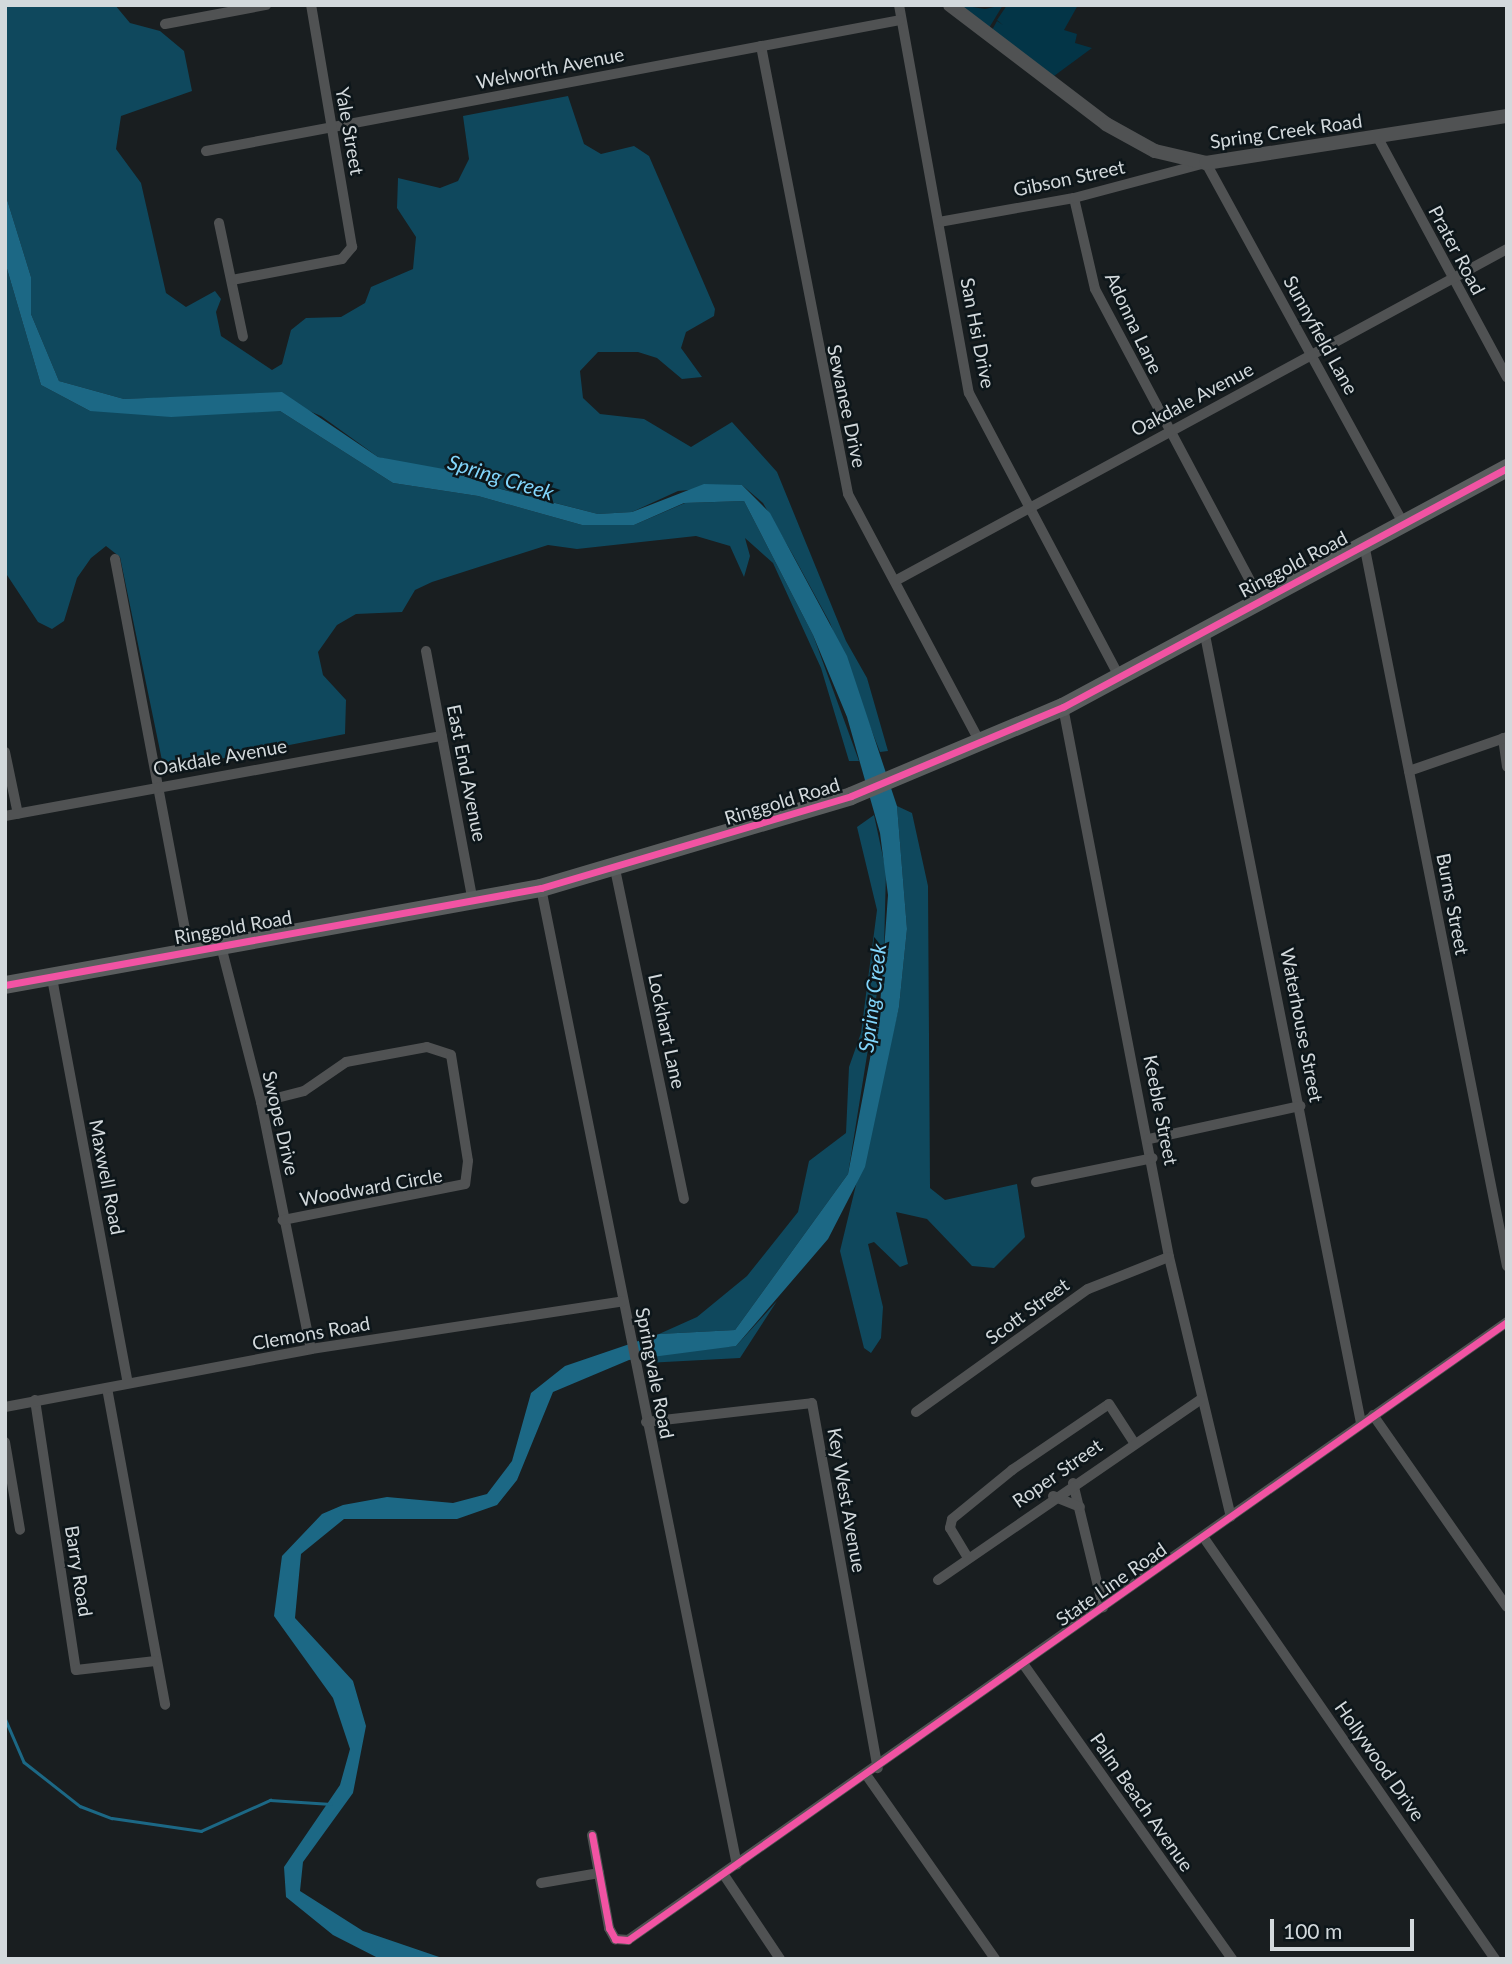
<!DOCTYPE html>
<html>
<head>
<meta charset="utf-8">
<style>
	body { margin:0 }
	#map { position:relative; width:1512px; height:1964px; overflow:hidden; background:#191e20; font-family:Lato,sans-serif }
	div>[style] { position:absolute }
	.green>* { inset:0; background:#033547 }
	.forest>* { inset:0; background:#0f485d }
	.water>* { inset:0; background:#1c6885 }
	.stream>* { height:2.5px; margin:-1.25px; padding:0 1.25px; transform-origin:1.25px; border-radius:1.25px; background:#1c6885 }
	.minor>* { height:10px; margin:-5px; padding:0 5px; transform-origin:5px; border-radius:5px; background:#505253 }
	.tertiary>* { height:14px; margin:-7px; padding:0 7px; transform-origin:7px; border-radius:7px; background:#505253 }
	.primary>* { height:18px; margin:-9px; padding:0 9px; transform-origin:9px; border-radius:9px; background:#5a5d5e }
	.cycleway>* { height:7px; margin:-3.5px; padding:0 3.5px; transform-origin:3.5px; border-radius:3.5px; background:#f153a3 }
	span { translate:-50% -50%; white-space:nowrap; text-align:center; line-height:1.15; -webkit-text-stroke:5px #0d161a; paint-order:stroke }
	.street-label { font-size:19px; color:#d3d9dc }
	.water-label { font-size:21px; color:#82d5fb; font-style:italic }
	.frame { position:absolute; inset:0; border:7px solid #d3d9dc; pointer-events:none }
	.scale { position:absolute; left:1270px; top:1919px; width:144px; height:32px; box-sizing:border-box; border:4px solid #d3d9dc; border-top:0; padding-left:9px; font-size:21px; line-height:24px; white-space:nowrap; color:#d3d9dc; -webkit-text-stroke:5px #0d161a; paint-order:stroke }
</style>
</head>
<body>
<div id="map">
	<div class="green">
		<i style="clip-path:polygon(960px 5px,985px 9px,1003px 5px,989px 28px)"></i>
		<i style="clip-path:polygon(1007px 5px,1078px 5px,1064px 30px,1077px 34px,1075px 43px,1092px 48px,1054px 76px,992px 30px,997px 21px,1003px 25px,997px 20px)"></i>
	</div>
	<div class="forest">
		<i style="clip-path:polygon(5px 5px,115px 5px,130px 23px,160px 31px,184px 51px,192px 91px,121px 116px,116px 149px,141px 183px,166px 293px,186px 307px,215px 291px,221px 299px,216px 312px,221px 336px,272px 370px,282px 364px,291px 330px,306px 318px,341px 317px,365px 303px,371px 287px,413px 269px,416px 237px,397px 208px,398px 178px,440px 188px,458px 181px,469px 159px,463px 116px,568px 96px,584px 144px,601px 154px,634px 146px,649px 156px,715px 309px,714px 316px,686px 332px,681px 348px,702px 377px,682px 379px,657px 358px,638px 352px,598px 352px,580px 371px,583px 398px,600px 414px,644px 419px,691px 447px,732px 422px,777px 472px,846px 641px,867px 678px,888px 751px,880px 752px,830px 623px,793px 555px,763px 503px,742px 485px,678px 491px,632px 512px,598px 514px,378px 457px,321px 416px,270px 394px,124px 399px,59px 381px,31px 314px,31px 277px,5px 193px)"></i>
		<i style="clip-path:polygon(5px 262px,41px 385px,90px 411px,280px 411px,393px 483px,478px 496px,582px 525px,634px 525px,685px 503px,744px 501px,813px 635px,859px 761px,849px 761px,821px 668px,773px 563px,745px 538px,750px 556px,744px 577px,730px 546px,696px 536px,577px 549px,548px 545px,432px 582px,415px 590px,402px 612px,356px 614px,337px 625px,318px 652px,323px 675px,346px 700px,345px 734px,164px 770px,120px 557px,106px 546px,91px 558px,77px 578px,64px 621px,52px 629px,38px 622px,5px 572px)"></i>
		<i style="clip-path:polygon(897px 806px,912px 813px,928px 886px,930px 1188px,945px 1200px,1017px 1184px,1025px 1237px,994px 1268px,972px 1266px,927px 1219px,896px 1212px,908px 1264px,900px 1267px,874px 1242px,868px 1244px,883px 1307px,881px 1338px,871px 1353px,864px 1348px,840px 1251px,899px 1007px,907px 929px)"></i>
		<i style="clip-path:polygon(874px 815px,886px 871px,884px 949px,848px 1174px,735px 1330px,659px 1334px,697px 1317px,747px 1276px,798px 1212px,809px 1161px,846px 1133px,849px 1067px,861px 1033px,877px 910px,857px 827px)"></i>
		<i style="clip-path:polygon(777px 1301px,740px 1358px,646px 1363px,645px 1356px,670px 1351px,736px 1346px)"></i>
	</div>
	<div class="water">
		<i style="clip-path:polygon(5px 193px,31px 277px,31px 314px,59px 381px,124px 399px,282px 392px,378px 457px,471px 474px,489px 486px,598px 514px,632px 512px,704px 484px,742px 485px,770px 513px,847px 656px,897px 806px,907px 929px,899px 1007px,865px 1167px,828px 1239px,736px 1346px,629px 1360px,553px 1392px,517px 1480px,497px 1505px,457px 1519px,344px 1519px,301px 1554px,295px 1618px,353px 1681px,366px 1726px,353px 1793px,303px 1862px,300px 1891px,363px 1931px,445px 1959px,380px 1959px,333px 1935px,286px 1897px,284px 1867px,340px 1785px,350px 1749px,333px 1698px,274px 1616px,282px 1556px,322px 1514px,343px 1505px,387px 1497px,453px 1503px,487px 1494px,512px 1461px,531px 1393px,565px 1366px,659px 1334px,735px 1330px,848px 1174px,880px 1006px,888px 895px,880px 833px,847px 717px,813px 635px,744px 501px,684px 503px,634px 525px,582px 525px,478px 496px,393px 483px,280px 411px,171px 417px,90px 411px,41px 385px,5px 262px)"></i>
	</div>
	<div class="stream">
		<i style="left:5px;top:1718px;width:48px;rotate:66.6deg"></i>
		<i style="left:24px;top:1762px;width:71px;rotate:38.2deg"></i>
		<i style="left:80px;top:1806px;width:34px;rotate:21deg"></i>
		<i style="left:112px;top:1818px;width:90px;rotate:8.3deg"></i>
		<i style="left:201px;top:1831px;width:76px;rotate:-24.2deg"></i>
		<i style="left:270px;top:1800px;width:61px;rotate:3.8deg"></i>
	</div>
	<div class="minor">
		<i style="left:899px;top:5px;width:394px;rotate:79.8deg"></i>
		<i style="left:969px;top:393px;width:323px;rotate:62.1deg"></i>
		<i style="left:165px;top:24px;width:103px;rotate:-10.7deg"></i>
		<i style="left:761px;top:46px;width:456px;rotate:79deg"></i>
		<i style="left:848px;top:494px;width:283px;rotate:62deg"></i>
		<i style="left:1378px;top:138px;width:272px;rotate:61.7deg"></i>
		<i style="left:206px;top:151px;width:706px;rotate:-10.69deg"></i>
		<i style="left:1074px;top:198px;width:93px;rotate:77deg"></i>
		<i style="left:1095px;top:289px;width:356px;rotate:62deg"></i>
		<i style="left:939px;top:222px;width:137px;rotate:-10.1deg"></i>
		<i style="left:1074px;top:198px;width:137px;rotate:-14.9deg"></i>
		<i style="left:1206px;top:163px;width:413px;rotate:61.3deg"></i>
		<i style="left:219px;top:223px;width:116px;rotate:78.1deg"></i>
		<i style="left:232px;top:280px;width:112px;rotate:-10.8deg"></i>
		<i style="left:342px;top:259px;width:16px;rotate:-50deg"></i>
		<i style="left:352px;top:247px;width:245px;rotate:-99.6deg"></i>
		<i style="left:1365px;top:549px;width:731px;rotate:78.8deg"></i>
		<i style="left:115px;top:559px;width:398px;rotate:79.3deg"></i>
		<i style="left:895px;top:581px;width:696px;rotate:-28.48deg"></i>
		<i style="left:1205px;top:635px;width:803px;rotate:78.8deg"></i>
		<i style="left:426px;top:651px;width:255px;rotate:79.4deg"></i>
		<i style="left:1063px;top:707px;width:560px;rotate:79.09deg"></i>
		<i style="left:1169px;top:1257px;width:267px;rotate:76.6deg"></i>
		<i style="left:1503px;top:738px;width:29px;rotate:82deg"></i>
		<i style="left:5px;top:752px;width:63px;rotate:78.2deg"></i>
		<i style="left:1409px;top:771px;width:104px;rotate:-19.1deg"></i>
		<i style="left:5px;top:816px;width:444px;rotate:-10.4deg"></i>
		<i style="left:615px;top:869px;width:337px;rotate:78.2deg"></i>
		<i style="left:541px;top:888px;width:996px;rotate:78.66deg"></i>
		<i style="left:221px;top:946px;width:161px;rotate:75.6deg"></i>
		<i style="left:261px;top:1102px;width:252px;rotate:78.6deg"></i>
		<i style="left:52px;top:978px;width:412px;rotate:79.4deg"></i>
		<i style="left:261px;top:1102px;width:44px;rotate:-14.3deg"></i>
		<i style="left:304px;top:1091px;width:51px;rotate:-34.6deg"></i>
		<i style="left:346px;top:1062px;width:82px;rotate:-10.5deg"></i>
		<i style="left:427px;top:1047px;width:25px;rotate:18deg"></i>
		<i style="left:451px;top:1055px;width:107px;rotate:80.9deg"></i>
		<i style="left:468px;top:1161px;width:23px;rotate:97deg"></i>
		<i style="left:465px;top:1184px;width:186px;rotate:168.8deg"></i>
		<i style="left:1149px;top:1139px;width:155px;rotate:-12.3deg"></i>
		<i style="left:1036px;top:1182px;width:119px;rotate:-11.6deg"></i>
		<i style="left:107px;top:1388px;width:322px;rotate:79.6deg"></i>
		<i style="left:35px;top:1400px;width:273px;rotate:81.4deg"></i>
		<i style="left:76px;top:1670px;width:80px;rotate:-6.5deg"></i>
		<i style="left:5px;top:1407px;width:311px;rotate:-10.7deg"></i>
		<i style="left:311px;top:1349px;width:316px;rotate:-8.7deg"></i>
		<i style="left:916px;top:1412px;width:211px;rotate:-35.6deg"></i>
		<i style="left:1088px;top:1289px;width:87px;rotate:-21.6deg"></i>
		<i style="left:1373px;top:1415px;width:234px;rotate:55.1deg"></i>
		<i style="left:646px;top:1422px;width:167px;rotate:-6.5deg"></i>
		<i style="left:812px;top:1403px;width:371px;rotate:79.8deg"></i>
		<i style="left:5px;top:1442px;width:89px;rotate:80.3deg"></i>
		<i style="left:1073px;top:1483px;width:128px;rotate:76.4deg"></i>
		<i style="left:1053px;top:1496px;width:29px;rotate:22deg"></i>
		<i style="left:1204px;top:1538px;width:512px;rotate:55.35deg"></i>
		<i style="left:968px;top:1558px;width:35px;rotate:-121deg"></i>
		<i style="left:950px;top:1528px;width:9px;rotate:-77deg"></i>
		<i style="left:952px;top:1519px;width:77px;rotate:-39.2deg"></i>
		<i style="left:1012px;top:1470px;width:117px;rotate:-34.2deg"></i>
		<i style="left:1109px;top:1404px;width:44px;rotate:57deg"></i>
		<i style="left:938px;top:1580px;width:318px;rotate:-34.5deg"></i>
		<i style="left:1024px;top:1665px;width:360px;rotate:54.7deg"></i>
		<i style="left:867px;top:1776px;width:223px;rotate:55deg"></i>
		<i style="left:592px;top:1835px;width:95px;rotate:79.6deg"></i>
		<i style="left:609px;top:1928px;width:13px;rotate:61deg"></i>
		<i style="left:615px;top:1939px;width:13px;rotate:4deg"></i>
		<i style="left:628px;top:1940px;width:1075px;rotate:-35.11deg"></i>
		<i style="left:724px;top:1875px;width:101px;rotate:56.3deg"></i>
		<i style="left:541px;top:1883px;width:59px;rotate:-9.8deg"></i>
	</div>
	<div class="tertiary">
		<i style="left:950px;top:5px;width:196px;rotate:37.3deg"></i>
		<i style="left:1106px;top:124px;width:56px;rotate:28.9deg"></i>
		<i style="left:1155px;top:151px;width:52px;rotate:13.2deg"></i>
		<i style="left:1206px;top:163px;width:305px;rotate:-8.9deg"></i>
	</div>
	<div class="primary">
		<i style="left:5px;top:985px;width:545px;rotate:-10.26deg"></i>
		<i style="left:541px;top:888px;width:323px;rotate:-16.5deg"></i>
		<i style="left:851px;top:796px;width:230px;rotate:-22.8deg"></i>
		<i style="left:1063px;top:707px;width:504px;rotate:-28.29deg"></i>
	</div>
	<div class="cycleway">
		<i style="left:5px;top:985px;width:545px;rotate:-10.26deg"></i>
		<i style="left:541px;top:888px;width:323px;rotate:-16.5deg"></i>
		<i style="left:851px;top:796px;width:230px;rotate:-22.8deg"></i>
		<i style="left:1063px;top:707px;width:504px;rotate:-28.29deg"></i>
		<i style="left:592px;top:1835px;width:95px;rotate:79.6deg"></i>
		<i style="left:609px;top:1928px;width:13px;rotate:61deg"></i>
		<i style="left:615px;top:1939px;width:13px;rotate:4deg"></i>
		<i style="left:628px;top:1940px;width:1075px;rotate:-35.11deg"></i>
	</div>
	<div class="street-label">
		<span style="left:550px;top:68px;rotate:-11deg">Welworth Avenue</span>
		<span style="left:350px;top:131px;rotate:80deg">Yale Street</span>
		<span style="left:1286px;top:131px;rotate:-8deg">Spring Creek Road</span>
		<span style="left:1069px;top:178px;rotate:-12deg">Gibson Street</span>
		<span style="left:1457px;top:250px;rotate:62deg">Prater Road</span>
		<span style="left:1134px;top:323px;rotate:65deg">Adonna Lane</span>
		<span style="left:978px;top:333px;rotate:79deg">San Hsi Drive</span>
		<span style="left:1321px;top:335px;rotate:61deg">Sunnyfield Lane</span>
		<span style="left:1192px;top:399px;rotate:-28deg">Oakdale Avenue</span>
		<span style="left:847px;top:406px;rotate:78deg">Sewanee Drive</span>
		<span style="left:1293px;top:564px;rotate:-28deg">Ringgold Road</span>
		<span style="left:220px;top:757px;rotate:-10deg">Oakdale Avenue</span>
		<span style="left:467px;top:773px;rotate:79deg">East End Avenue</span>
		<span style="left:782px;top:801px;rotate:-17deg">Ringgold Road</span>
		<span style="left:1453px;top:904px;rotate:79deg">Burns Street</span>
		<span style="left:233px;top:927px;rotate:-10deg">Ringgold Road</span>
		<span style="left:1302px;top:1025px;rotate:79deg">Waterhouse Street</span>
		<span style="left:667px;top:1031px;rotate:78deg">Lockhart Lane</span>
		<span style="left:1161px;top:1110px;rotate:79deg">Keeble Street</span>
		<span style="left:281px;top:1123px;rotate:77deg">Swope Drive</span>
		<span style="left:107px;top:1177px;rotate:79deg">Maxwell Road</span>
		<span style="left:371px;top:1187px;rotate:-10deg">Woodward Circle</span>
		<span style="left:1027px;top:1311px;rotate:-36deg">Scott Street</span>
		<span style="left:311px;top:1333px;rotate:-10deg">Clemons Road</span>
		<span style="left:655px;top:1373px;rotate:79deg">Springvale Road</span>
		<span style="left:1057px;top:1473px;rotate:-35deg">Roper Street</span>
		<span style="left:847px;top:1500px;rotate:80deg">Key West Avenue</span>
		<span style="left:79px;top:1571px;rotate:81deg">Barry Road</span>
		<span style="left:1111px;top:1584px;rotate:-35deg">State Line Road</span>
		<span style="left:1380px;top:1761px;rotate:55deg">Hollywood Drive</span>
		<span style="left:1142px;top:1802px;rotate:55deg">Palm Beach Avenue</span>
	</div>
	<div class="water-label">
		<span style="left:501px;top:477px;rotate:17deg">Spring Creek</span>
		<span style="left:872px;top:998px;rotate:-83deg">Spring Creek</span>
	</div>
	<div class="frame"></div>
	<div class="scale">100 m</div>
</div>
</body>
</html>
